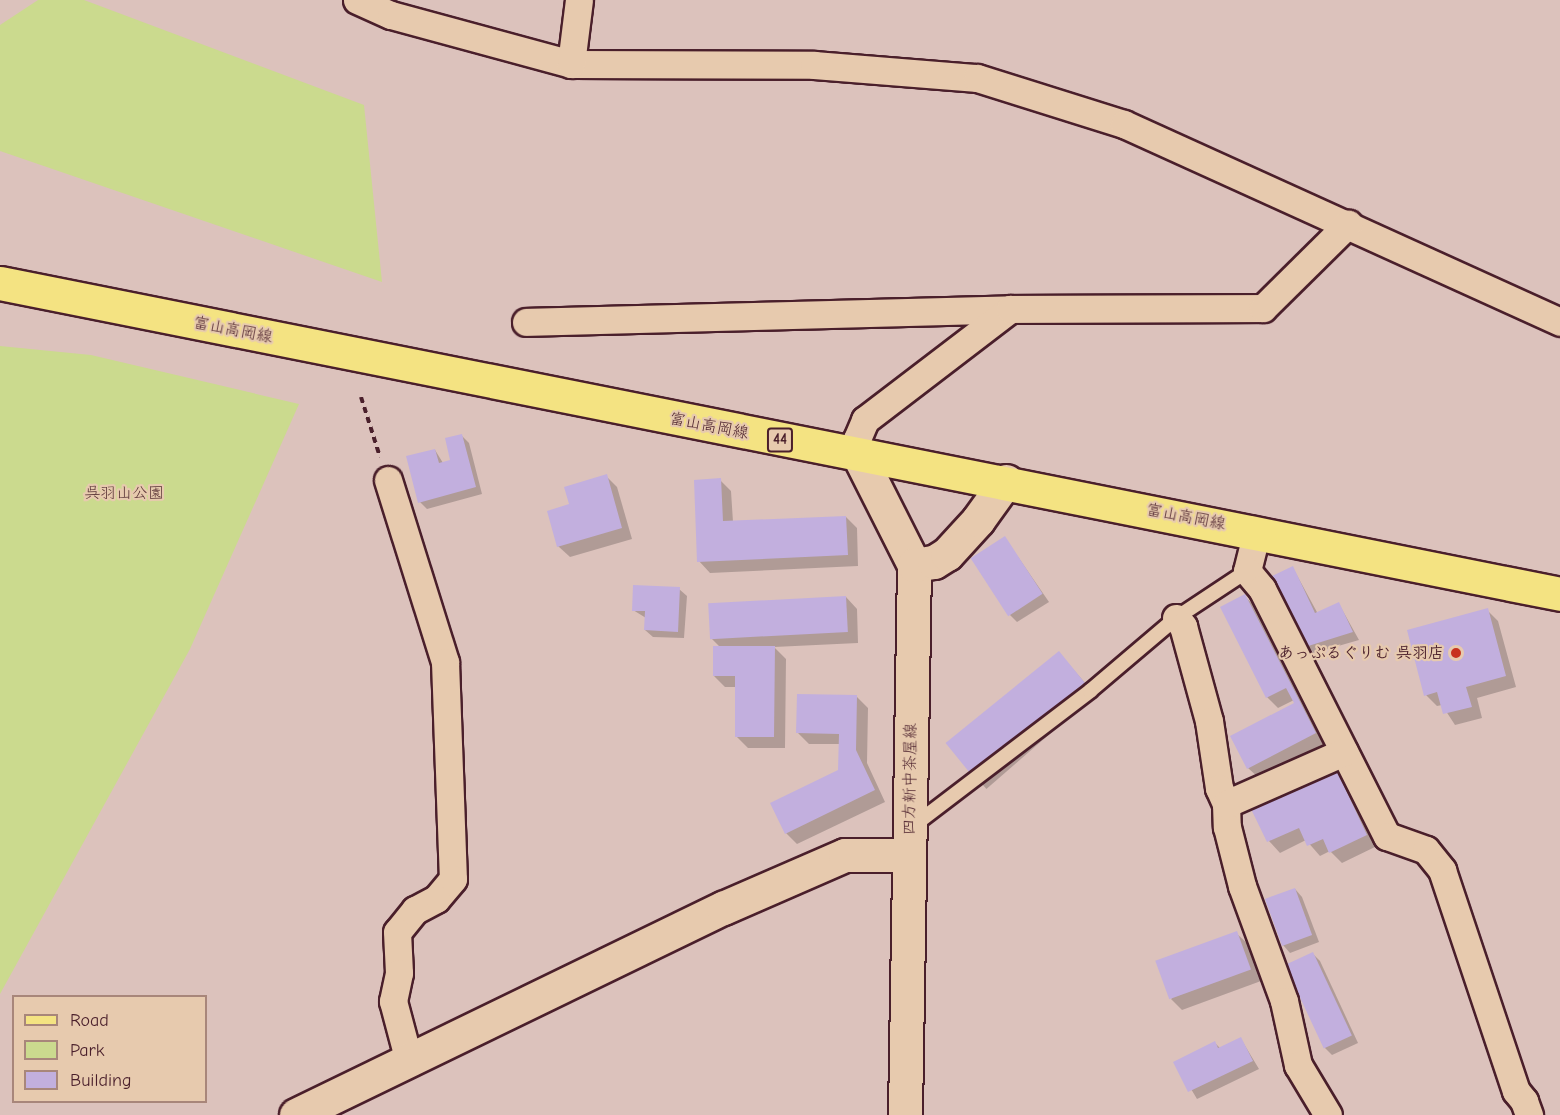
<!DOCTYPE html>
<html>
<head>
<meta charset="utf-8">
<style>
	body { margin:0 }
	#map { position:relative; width:1560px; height:1115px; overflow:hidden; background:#dcc2bc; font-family:"Comic Neue","Klee One",sans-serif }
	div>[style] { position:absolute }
	.green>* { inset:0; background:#cbda8e }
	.shadow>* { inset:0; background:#0003; transform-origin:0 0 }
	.building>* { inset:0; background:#c2afde; transform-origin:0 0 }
	.path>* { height:4px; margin-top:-2px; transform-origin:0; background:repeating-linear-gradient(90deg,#4a1f2b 0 6px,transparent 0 10.5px) }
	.roads { filter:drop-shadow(2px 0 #4a1f2b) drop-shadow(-2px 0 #4a1f2b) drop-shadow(0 2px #4a1f2b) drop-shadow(0 -2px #4a1f2b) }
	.service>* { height:14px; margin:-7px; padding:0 7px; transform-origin:7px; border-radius:7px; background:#e7caae }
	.minor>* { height:27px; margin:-13.5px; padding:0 13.5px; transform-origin:13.5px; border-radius:13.5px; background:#e7caae }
	.tertiary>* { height:33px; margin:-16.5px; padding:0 16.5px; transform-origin:16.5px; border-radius:16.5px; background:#e7caae }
	.secondary>* { height:33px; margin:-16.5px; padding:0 16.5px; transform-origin:16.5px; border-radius:16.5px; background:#e7caae }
	.primary>* { height:33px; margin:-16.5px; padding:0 16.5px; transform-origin:16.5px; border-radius:16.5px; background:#f4e382 }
	.dots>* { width:16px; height:16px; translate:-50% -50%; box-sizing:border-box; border:3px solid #e7caae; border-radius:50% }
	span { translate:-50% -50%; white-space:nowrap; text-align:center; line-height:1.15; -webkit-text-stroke:4.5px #e7caae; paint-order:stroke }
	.shield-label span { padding:2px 4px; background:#e7caae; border:2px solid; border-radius:4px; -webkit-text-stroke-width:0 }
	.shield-label { font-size:15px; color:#4a1f2b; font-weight:700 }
	.street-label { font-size:16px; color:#4a1f2b }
	.park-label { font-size:16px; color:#573235 }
	.poi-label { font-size:16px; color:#4a1f2b; font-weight:700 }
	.right { translate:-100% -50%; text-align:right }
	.legend { position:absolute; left:12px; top:995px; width:195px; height:108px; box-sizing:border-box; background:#e7caae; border:2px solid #a8867a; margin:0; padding:8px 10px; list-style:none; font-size:18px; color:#4a1f2b }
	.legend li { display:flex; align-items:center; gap:12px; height:30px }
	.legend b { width:30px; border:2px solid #a8867a }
</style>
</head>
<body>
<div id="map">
	<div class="green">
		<i style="clip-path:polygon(38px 0,84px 0,364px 105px,382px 282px,0 151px,0 25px)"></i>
		<i style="clip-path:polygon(0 346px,91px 355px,299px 404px,190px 649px,0 994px)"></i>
	</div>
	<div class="shadow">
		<i style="clip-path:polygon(461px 435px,469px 443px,482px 494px,427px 509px,420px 502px,435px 450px,443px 463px,452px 461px)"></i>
		<i style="clip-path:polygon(606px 476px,617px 487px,632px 539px,570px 557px,558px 546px)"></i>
		<i style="clip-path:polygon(720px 480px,731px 491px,733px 522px,846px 517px,857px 528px,858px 566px,710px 573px,699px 561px)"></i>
		<i style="clip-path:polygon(1005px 538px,1049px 602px,1017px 622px,1010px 615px)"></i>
		<i style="clip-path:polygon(1293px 568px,1318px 614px,1339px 604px,1359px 640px,1314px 653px,1307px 646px)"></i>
		<i style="clip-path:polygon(679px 589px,687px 596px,684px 638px,653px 637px,645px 630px,646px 618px,633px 610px)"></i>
		<i style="clip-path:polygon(1244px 596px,1256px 607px,1327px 745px,1260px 779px,1248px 768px,1296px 703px,1294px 700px,1278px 708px,1267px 697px)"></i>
		<i style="clip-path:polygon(846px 597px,857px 609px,858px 643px,774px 647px,786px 659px,785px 748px,748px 748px,736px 736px,737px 687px,725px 687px,714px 676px,720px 647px,711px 638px)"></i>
		<i style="clip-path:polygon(1487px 610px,1498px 621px,1516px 687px,1477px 698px,1482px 718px,1455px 725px,1442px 705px,1437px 706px,1426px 695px)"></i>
		<i style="left:1059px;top:653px;width:55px;height:144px;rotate:49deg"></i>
		<i style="clip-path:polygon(857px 697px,868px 708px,867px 763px,885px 802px,797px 844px,786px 833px,839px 771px,840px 744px,809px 744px,798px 733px)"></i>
		<i style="clip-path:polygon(1335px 771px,1346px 782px,1377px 846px,1342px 863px,1330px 851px,1320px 856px,1306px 840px,1280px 853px,1269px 841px,1253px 809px)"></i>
		<i style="clip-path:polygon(1295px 889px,1302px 897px,1319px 942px,1290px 953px,1283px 945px)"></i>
		<i style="clip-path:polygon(1236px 933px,1248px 944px,1261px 981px,1182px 1010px,1171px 999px)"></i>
		<i style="clip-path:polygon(1313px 954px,1320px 961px,1358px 1043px,1332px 1055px,1325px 1048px,1287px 966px)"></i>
		<i style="clip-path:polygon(1241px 1039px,1259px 1069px,1197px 1099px,1175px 1062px,1215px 1043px,1221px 1049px)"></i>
	</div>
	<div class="building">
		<i style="clip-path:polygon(462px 434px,476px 487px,418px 503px,406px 456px,435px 449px,439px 463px,450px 460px,445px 438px)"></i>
		<i style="clip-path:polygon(607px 474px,622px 528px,557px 547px,547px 511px,569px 504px,564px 487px)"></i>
		<i style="clip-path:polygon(721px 478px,723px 521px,846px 516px,848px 555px,697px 562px,694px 480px)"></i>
		<i style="left:1005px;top:536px;width:69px;height:41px;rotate:57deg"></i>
		<i style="clip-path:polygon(1293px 566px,1315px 613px,1339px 602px,1353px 632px,1305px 647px,1270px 577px)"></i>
		<i style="clip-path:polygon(633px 585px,680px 587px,678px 632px,644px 630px,645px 611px,632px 611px)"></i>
		<i style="clip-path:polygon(1245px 594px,1316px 733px,1247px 769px,1230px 736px,1294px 703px,1286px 688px,1266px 698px,1220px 607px)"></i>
		<i style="left:846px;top:596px;width:36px;height:138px;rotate:87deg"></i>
		<i style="clip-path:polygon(1488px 608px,1506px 676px,1466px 687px,1472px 707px,1443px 714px,1437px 692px,1424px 696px,1407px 630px)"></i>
		<i style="clip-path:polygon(713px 646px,775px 646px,774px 737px,735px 737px,735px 676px,713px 676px)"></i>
		<i style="left:1059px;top:651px;width:41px;height:146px;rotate:51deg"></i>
		<i style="clip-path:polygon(797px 694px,857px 695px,856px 750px,875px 790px,785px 834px,770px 803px,838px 770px,839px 734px,796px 733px)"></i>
		<i style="clip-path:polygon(1336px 769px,1367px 835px,1329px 853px,1323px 839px,1307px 846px,1299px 828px,1267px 842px,1251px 809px)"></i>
		<i style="left:1295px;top:888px;width:50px;height:32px;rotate:70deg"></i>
		<i style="left:1237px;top:931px;width:41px;height:87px;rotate:70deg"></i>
		<i style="left:1313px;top:952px;width:92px;height:31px;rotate:65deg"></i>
		<i style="clip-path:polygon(1241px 1037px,1253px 1061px,1188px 1092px,1173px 1062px,1215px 1041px,1218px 1048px)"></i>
	</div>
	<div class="path">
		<i style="left:361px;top:397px;width:63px;rotate:72.4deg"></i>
	</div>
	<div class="roads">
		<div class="service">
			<i style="left:913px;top:826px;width:223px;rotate:-37.3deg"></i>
			<i style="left:1090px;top:691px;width:113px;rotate:-40.3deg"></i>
			<i style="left:1176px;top:618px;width:85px;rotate:-33.5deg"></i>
		</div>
		<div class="minor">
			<i style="left:357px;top:0;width:37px;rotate:24deg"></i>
			<i style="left:391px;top:15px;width:187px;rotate:15.2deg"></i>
			<i style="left:571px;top:64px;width:243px;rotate:0.2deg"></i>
			<i style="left:814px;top:65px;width:164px;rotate:4.6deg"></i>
			<i style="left:977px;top:78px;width:154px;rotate:17.4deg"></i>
			<i style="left:1124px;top:124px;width:479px;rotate:24.4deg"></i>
			<i style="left:571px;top:64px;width:64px;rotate:-82.9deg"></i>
			<i style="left:526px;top:322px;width:484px;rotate:-1.5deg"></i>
			<i style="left:859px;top:456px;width:17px;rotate:-97deg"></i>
			<i style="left:857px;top:439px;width:21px;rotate:-67deg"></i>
			<i style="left:865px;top:420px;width:183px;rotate:-37.4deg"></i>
			<i style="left:1010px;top:309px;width:253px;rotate:-0.2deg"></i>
			<i style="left:1263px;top:308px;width:120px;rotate:-44.7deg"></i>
			<i style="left:388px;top:480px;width:191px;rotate:72.6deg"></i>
			<i style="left:445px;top:662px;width:217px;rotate:87.9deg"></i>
			<i style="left:453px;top:879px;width:26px;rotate:130deg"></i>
			<i style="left:436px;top:899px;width:24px;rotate:152deg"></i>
			<i style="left:415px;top:910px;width:28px;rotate:129deg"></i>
			<i style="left:397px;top:932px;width:41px;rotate:87.2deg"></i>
			<i style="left:399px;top:973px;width:29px;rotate:102deg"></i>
			<i style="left:393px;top:1001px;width:62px;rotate:75.1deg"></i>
			<i style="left:1257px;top:531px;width:41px;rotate:104deg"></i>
			<i style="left:1247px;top:571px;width:23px;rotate:50deg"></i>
			<i style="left:1262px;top:589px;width:277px;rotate:63.2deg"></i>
			<i style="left:1387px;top:836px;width:41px;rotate:19.7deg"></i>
			<i style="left:1426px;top:850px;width:26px;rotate:51deg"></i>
			<i style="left:1442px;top:870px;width:233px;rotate:71.5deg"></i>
			<i style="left:1516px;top:1091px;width:13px;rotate:51deg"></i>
			<i style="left:1524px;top:1101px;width:15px;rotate:70deg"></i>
			<i style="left:1176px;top:618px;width:11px;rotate:49deg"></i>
			<i style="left:1183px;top:626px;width:98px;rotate:74.7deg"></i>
			<i style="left:1209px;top:721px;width:68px;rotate:81.5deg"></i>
			<i style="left:1219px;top:788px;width:17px;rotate:66deg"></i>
			<i style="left:1226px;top:804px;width:23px;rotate:88deg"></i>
			<i style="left:1227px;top:827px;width:61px;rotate:75.7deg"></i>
			<i style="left:1242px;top:886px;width:122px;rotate:69.9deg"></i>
			<i style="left:1284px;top:1001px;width:66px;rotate:77.7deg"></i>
			<i style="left:1298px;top:1065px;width:58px;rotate:59deg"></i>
			<i style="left:1226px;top:804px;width:129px;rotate:-23.8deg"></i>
		</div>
		<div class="tertiary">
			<i style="left:296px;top:1115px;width:475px;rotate:-25.9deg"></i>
			<i style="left:723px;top:908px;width:133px;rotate:-23.5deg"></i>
			<i style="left:845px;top:855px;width:64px"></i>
		</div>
		<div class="secondary">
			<i style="left:859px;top:456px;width:122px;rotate:63.2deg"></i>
			<i style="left:914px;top:565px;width:550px;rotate:90.94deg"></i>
			<i style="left:914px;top:565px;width:20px;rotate:-9deg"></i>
			<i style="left:934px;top:562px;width:15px;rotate:-32deg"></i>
			<i style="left:947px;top:554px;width:46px;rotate:-47.6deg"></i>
			<i style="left:978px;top:520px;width:48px;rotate:-54.3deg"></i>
		</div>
		<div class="primary">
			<i style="left:0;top:283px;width:1591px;rotate:11.27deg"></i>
		</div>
	</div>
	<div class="dots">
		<i style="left:1456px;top:653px;background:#c8321e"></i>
	</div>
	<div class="shield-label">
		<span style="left:780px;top:440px">44</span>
	</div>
	<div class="street-label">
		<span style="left:233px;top:330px;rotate:11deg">富山高岡線</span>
		<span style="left:709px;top:426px;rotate:11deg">富山高岡線</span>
		<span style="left:1186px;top:517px;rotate:11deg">富山高岡線</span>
		<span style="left:910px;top:779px;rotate:-89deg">四方新中茶屋線</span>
	</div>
	<div class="park-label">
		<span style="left:124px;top:493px">呉羽山公園</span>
	</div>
	<div class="poi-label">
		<span class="right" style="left:1444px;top:653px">あっぷるぐりむ 呉羽店</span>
	</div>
	<ul class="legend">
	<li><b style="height:8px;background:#f4e382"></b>Road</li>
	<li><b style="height:16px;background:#cbda8e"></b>Park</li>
	<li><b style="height:16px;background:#c2afde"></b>Building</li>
	</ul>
</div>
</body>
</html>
